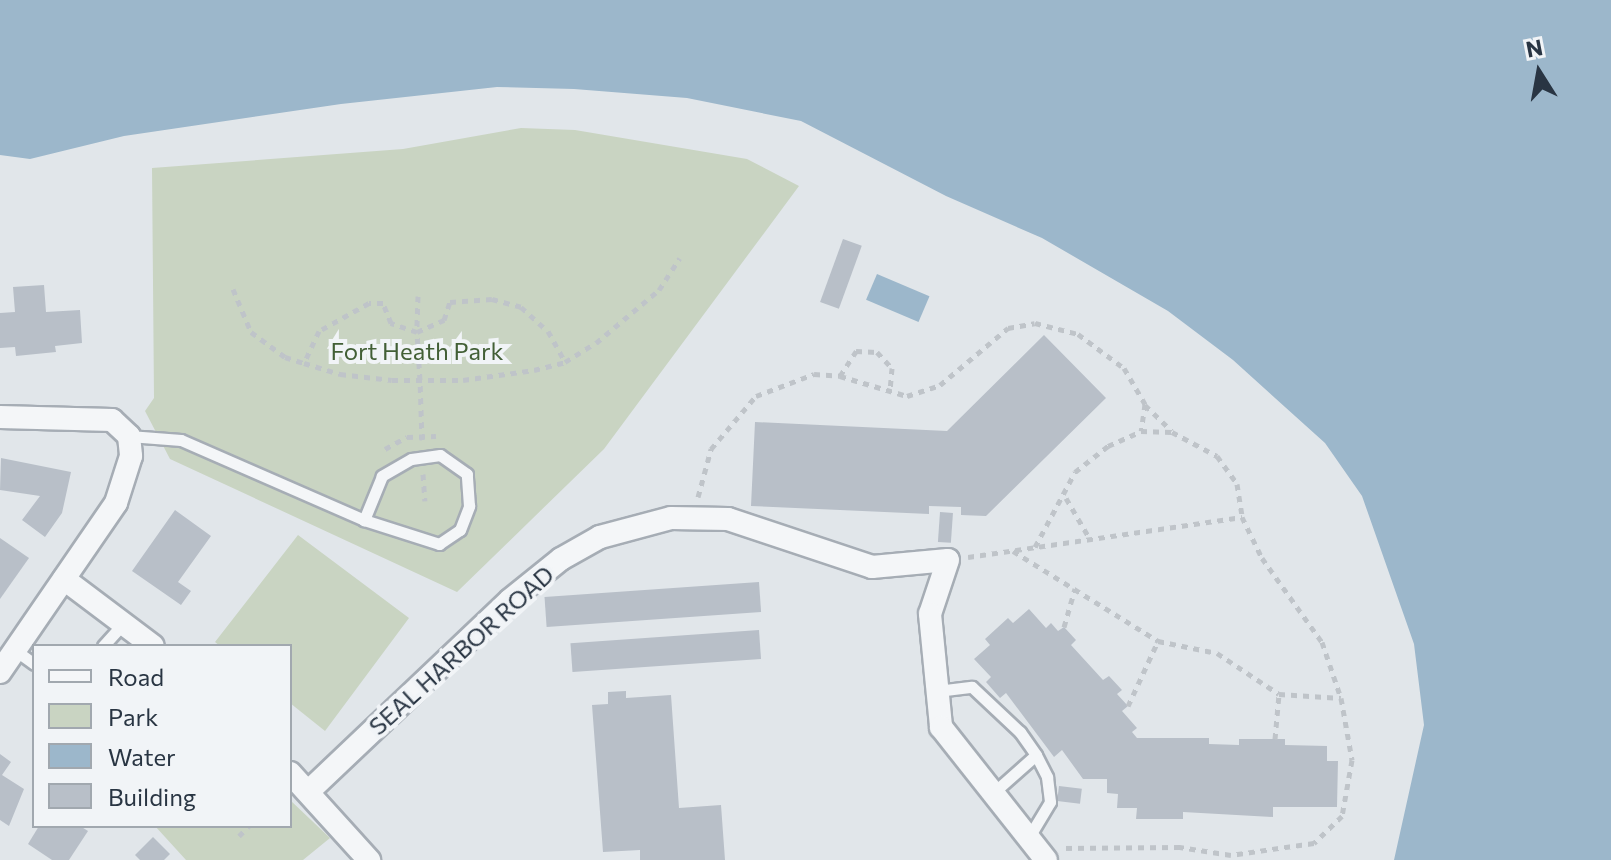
<!DOCTYPE html>
<html>
<head>
<meta charset="utf-8">
<style>
	body { margin:0 }
	#map { position:relative; width:1611px; height:860px; overflow:hidden; background:#e1e6ea; font-family:Commissioner,sans-serif }
	div>[style] { position:absolute }
	.green>* { inset:0; background:#c9d4c2 }
	.water>* { inset:0; background:#9cb7cb; transform-origin:0 0 }
	.building>* { inset:0; background:#b8bfc8; transform-origin:0 0 }
	.path>* { height:5px; margin-top:-2.5px; transform-origin:0; background:repeating-linear-gradient(90deg,#bfc4c9 0 6px,transparent 0 12px) }
	.roads { filter:drop-shadow(2px 0 #a6adb5) drop-shadow(-2px 0 #a6adb5) drop-shadow(0 2px #a6adb5) drop-shadow(0 -2px #a6adb5) }
	.service>* { height:11px; margin:-5.5px; padding:0 5.5px; transform-origin:5.5px; border-radius:5.5px; background:#f4f6f8 }
	.minor>* { height:22px; margin:-11px; padding:0 11px; transform-origin:11px; border-radius:11px; background:#f4f6f8 }
	span { translate:-50% -50%; white-space:nowrap; text-align:center; line-height:1.15; -webkit-text-stroke:8px #f1f4f7; paint-order:stroke }
	.park-label { font-size:24px; color:#425f36 }
	.street-label { font-size:24px; color:#293543 }
	.legend { position:absolute; left:32px; top:644px; width:260px; height:184px; box-sizing:border-box; background:#f1f4f7; border:2px solid #a1a8af; margin:0; padding:10px 14px; list-style:none; font-size:24px; color:#293543 }
	.legend li { display:flex; align-items:center; gap:16px; height:40px }
	.legend b { width:40px; border:2px solid #a1a8af }
	.north { position:absolute; left:1499px; top:32px; width:80px; height:80px; -webkit-text-stroke:6px #f1f4f7; paint-order:stroke; rotate:349deg; font-size:22px; font-weight:700; line-height:32px; text-align:center; color:#293543 }
	.north::after { content:''; display:block; margin:auto; width:28px; height:36px; background:#293543; clip-path:polygon(50% 0,100% 100%,50% 72%,0 100%) }
</style>
</head>
<body>
<div id="map">
	<div class="green">
		<i style="clip-path:polygon(521px 128px,575px 130px,747px 159px,799px 186px,604px 449px,457px 592px,170px 459px,145px 411px,154px 398px,152px 168px,403px 149px)"></i>
		<i style="clip-path:polygon(298px 535px,409px 618px,325px 731px,290px 703px,290px 646px,220px 646px,215px 642px)"></i>
		<i style="clip-path:polygon(290px 800px,330px 838px,303px 860px,186px 860px,155px 826px,290px 826px)"></i>
	</div>
	<div class="water">
		<i style="clip-path:polygon(0 0,1611px 0,1611px 860px,1394px 860px,1424px 725px,1414px 644px,1362px 496px,1325px 443px,1233px 360px,1168px 311px,1042px 238px,946px 196px,801px 121px,687px 98px,574px 89px,497px 87px,341px 104px,124px 136px,30px 159px,0 155px)"></i>
		<i style="left:877px;top:274px;width:57px;height:28px;rotate:23deg"></i>
	</div>
	<div class="building">
		<i style="left:843px;top:239px;width:20px;height:67px;rotate:20deg"></i>
		<i style="clip-path:polygon(44px 285px,46px 312px,80px 310px,82px 343px,55px 346px,56px 352px,16px 356px,15px 347px,0 348px,0 313px,15px 312px,13px 287px)"></i>
		<i style="clip-path:polygon(1044px 335px,1106px 398px,986px 516px,961px 515px,961px 507px,929px 506px,929px 514px,751px 506px,755px 422px,947px 431px)"></i>
		<i style="clip-path:polygon(1px 458px,71px 472px,62px 513px,45px 537px,22px 520px,40px 496px,0 490px)"></i>
		<i style="clip-path:polygon(175px 510px,211px 536px,178px 582px,191px 591px,181px 605px,132px 571px)"></i>
		<i style="left:940px;top:512px;width:13px;height:30px;rotate:4deg"></i>
		<i style="clip-path:polygon(0 538px,29px 558px,0 599px)"></i>
		<i style="left:759px;top:582px;width:30px;height:215px;rotate:86deg"></i>
		<i style="clip-path:polygon(1029px 609px,1046px 628px,1051px 623px,1058px 631px,1064px 627px,1076px 640px,1071px 645px,1103px 680px,1109px 676px,1122px 690px,1117px 694px,1128px 706px,1122px 711px,1137px 728px,1132px 732px,1137px 738px,1209px 738px,1209px 744px,1239px 745px,1239px 739px,1285px 739px,1285px 745px,1327px 746px,1327px 761px,1338px 761px,1337px 807px,1273px 807px,1273px 817px,1183px 812px,1183px 819px,1136px 819px,1137px 808px,1117px 808px,1118px 794px,1107px 793px,1107px 779px,1083px 779px,1062px 750px,1054px 757px,1006px 693px,1000px 698px,986px 682px,991px 677px,974px 659px,990px 645px,985px 639px,1008px 618px,1013px 623px)"></i>
		<i style="left:759px;top:630px;width:29px;height:189px;rotate:86deg"></i>
		<i style="clip-path:polygon(626px 691px,626px 698px,671px 695px,679px 808px,721px 805px,725px 860px,640px 860px,640px 850px,603px 852px,592px 705px,608px 704px,608px 692px)"></i>
		<i style="clip-path:polygon(0 754px,11px 762px,2px 775px,24px 789px,9px 826px,0 820px)"></i>
		<i style="left:1059px;top:786px;width:23px;height:15px;rotate:7deg"></i>
		<i style="clip-path:polygon(39px 826px,80px 826px,88px 831px,69px 860px,52px 860px,28px 844px)"></i>
		<i style="clip-path:polygon(153px 837px,170px 854px,164px 860px,140px 860px,135px 855px)"></i>
	</div>
	<div class="path">
		<i style="left:233px;top:289px;width:47px;rotate:67.3deg"></i>
		<i style="left:251px;top:332px;width:42px;rotate:36.3deg"></i>
		<i style="left:285px;top:357px;width:20px;rotate:18deg"></i>
		<i style="left:418px;top:296px;width:36px;rotate:92deg"></i>
		<i style="left:417px;top:332px;width:30px;rotate:-24deg"></i>
		<i style="left:444px;top:320px;width:19px;rotate:-72deg"></i>
		<i style="left:450px;top:302px;width:42px;rotate:-4.1deg"></i>
		<i style="left:492px;top:299px;width:30px;rotate:15deg"></i>
		<i style="left:521px;top:307px;width:36px;rotate:42deg"></i>
		<i style="left:548px;top:331px;width:35px;rotate:61deg"></i>
		<i style="left:840px;top:376px;width:30px;rotate:-57deg"></i>
		<i style="left:856px;top:351px;width:21px;rotate:3deg"></i>
		<i style="left:877px;top:352px;width:22px;rotate:47deg"></i>
		<i style="left:892px;top:368px;width:23px;rotate:95deg"></i>
		<i style="left:1145px;top:405px;width:37px;rotate:44deg"></i>
		<i style="left:422px;top:440px;width:60px;rotate:-91.9deg"></i>
		<i style="left:420px;top:380px;width:48px;rotate:-93.6deg"></i>
		<i style="left:417px;top:332px;width:28px;rotate:-161deg"></i>
		<i style="left:391px;top:323px;width:22px;rotate:-112deg"></i>
		<i style="left:383px;top:303px;width:14px;rotate:180deg"></i>
		<i style="left:369px;top:303px;width:57px;rotate:150.8deg"></i>
		<i style="left:319px;top:331px;width:35px;rotate:115deg"></i>
		<i style="left:304px;top:363px;width:38px;rotate:17deg"></i>
		<i style="left:340px;top:374px;width:52px;rotate:6.6deg"></i>
		<i style="left:392px;top:380px;width:71px"></i>
		<i style="left:463px;top:380px;width:72px;rotate:-8deg"></i>
		<i style="left:534px;top:370px;width:32px;rotate:-14deg"></i>
		<i style="left:565px;top:362px;width:36px;rotate:-32deg"></i>
		<i style="left:596px;top:343px;width:82px;rotate:-40.1deg"></i>
		<i style="left:659px;top:290px;width:38px;rotate:-57deg"></i>
		<i style="left:385px;top:449px;width:25px;rotate:-29deg"></i>
		<i style="left:407px;top:437px;width:29px;rotate:-2deg"></i>
		<i style="left:423px;top:474px;width:27px;rotate:86deg"></i>
		<i style="left:698px;top:497px;width:50px;rotate:-74.8deg"></i>
		<i style="left:711px;top:449px;width:70px;rotate:-49.7deg"></i>
		<i style="left:756px;top:396px;width:62px;rotate:-20.8deg"></i>
		<i style="left:814px;top:374px;width:26px;rotate:4deg"></i>
		<i style="left:840px;top:376px;width:70px;rotate:16.6deg"></i>
		<i style="left:907px;top:396px;width:35px;rotate:-18deg"></i>
		<i style="left:940px;top:385px;width:89px;rotate:-40deg"></i>
		<i style="left:1008px;top:328px;width:27px;rotate:-10deg"></i>
		<i style="left:1035px;top:323px;width:44px;rotate:14.3deg"></i>
		<i style="left:1078px;top:334px;width:57px;rotate:36.5deg"></i>
		<i style="left:1124px;top:368px;width:42px;rotate:59.7deg"></i>
		<i style="left:1145px;top:404px;width:27px;rotate:98deg"></i>
		<i style="left:1066px;top:498px;width:48px;rotate:59.7deg"></i>
		<i style="left:1035px;top:547px;width:85px;rotate:-61.9deg"></i>
		<i style="left:1075px;top:472px;width:42px;rotate:-38.2deg"></i>
		<i style="left:1108px;top:446px;width:36px;rotate:-24deg"></i>
		<i style="left:1141px;top:431px;width:31px;rotate:2deg"></i>
		<i style="left:1172px;top:432px;width:51px;rotate:28.1deg"></i>
		<i style="left:1217px;top:456px;width:34px;rotate:54deg"></i>
		<i style="left:1237px;top:484px;width:33px;rotate:81deg"></i>
		<i style="left:1013px;top:551px;width:171px;rotate:31.8deg"></i>
		<i style="left:1158px;top:641px;width:60px;rotate:11.5deg"></i>
		<i style="left:1217px;top:653px;width:74px;rotate:33.5deg"></i>
		<i style="left:1279px;top:694px;width:62px;rotate:3.7deg"></i>
		<i style="left:968px;top:557px;width:277px;rotate:-8.3deg"></i>
		<i style="left:1242px;top:517px;width:46px;rotate:64deg"></i>
		<i style="left:1262px;top:558px;width:103px;rotate:54.5deg"></i>
		<i style="left:1322px;top:642px;width:59px;rotate:71.3deg"></i>
		<i style="left:1341px;top:698px;width:63px;rotate:79.9deg"></i>
		<i style="left:1352px;top:760px;width:57px;rotate:100.1deg"></i>
		<i style="left:1342px;top:816px;width:39px;rotate:136deg"></i>
		<i style="left:1314px;top:843px;width:84px;rotate:171.8deg"></i>
		<i style="left:1231px;top:855px;width:52px;rotate:-171.1deg"></i>
		<i style="left:1180px;top:847px;width:118px;rotate:179.5deg"></i>
		<i style="left:1064px;top:627px;width:40px;rotate:-74deg"></i>
		<i style="left:1128px;top:706px;width:72px;rotate:-65.2deg"></i>
		<i style="left:1275px;top:739px;width:45px;rotate:-84.9deg"></i>
		<i style="left:239px;top:836px;width:14px;rotate:-45deg"></i>
	</div>
	<div class="roads">
		<div class="service">
			<i style="left:129px;top:436px;width:52px;rotate:4.4deg"></i>
			<i style="left:181px;top:440px;width:200px;rotate:23.6deg"></i>
			<i style="left:364px;top:520px;width:79px;rotate:17.7deg"></i>
			<i style="left:439px;top:544px;width:25px;rotate:-34deg"></i>
			<i style="left:460px;top:530px;width:26px;rotate:-69deg"></i>
			<i style="left:469px;top:506px;width:32px;rotate:-94deg"></i>
			<i style="left:467px;top:474px;width:33px;rotate:-145deg"></i>
			<i style="left:440px;top:455px;width:29px;rotate:172deg"></i>
			<i style="left:411px;top:459px;width:34px;rotate:150deg"></i>
			<i style="left:382px;top:476px;width:48px;rotate:112.2deg"></i>
			<i style="left:103px;top:646px;width:31px;rotate:-48deg"></i>
			<i style="left:15px;top:650px;width:24px;rotate:36deg"></i>
			<i style="left:937px;top:691px;width:35px;rotate:-7deg"></i>
			<i style="left:972px;top:687px;width:66px;rotate:43.2deg"></i>
			<i style="left:1020px;top:732px;width:28px;rotate:55deg"></i>
			<i style="left:1036px;top:755px;width:25px;rotate:63deg"></i>
			<i style="left:1047px;top:777px;width:25px;rotate:83deg"></i>
			<i style="left:1050px;top:802px;width:39px;rotate:121deg"></i>
			<i style="left:993px;top:793px;width:57px;rotate:-41.5deg"></i>
		</div>
		<div class="minor">
			<i style="left:0;top:417px;width:112px;rotate:1.5deg"></i>
			<i style="left:112px;top:420px;width:23px;rotate:43deg"></i>
			<i style="left:129px;top:436px;width:20px;rotate:84deg"></i>
			<i style="left:131px;top:456px;width:49px;rotate:107.7deg"></i>
			<i style="left:116px;top:503px;width:205px;rotate:124.5deg"></i>
			<i style="left:64px;top:579px;width:111px;rotate:37deg"></i>
			<i style="left:290px;top:773px;width:118px;rotate:47.8deg"></i>
			<i style="left:309px;top:791px;width:277px;rotate:-43.5deg"></i>
			<i style="left:510px;top:600px;width:65px;rotate:-38.8deg"></i>
			<i style="left:561px;top:559px;width:45px;rotate:-29.4deg"></i>
			<i style="left:600px;top:537px;width:73px;rotate:-15deg"></i>
			<i style="left:671px;top:518px;width:57px;rotate:1deg"></i>
			<i style="left:728px;top:519px;width:152px;rotate:18.4deg"></i>
			<i style="left:872px;top:567px;width:76px;rotate:-5.3deg"></i>
			<i style="left:948px;top:560px;width:57px;rotate:108.4deg"></i>
			<i style="left:930px;top:614px;width:114px;rotate:84.4deg"></i>
			<i style="left:941px;top:727px;width:169px;rotate:51.7deg"></i>
		</div>
	</div>
	<div class="park-label">
		<span style="left:417px;top:351px">Fort Heath Park</span>
	</div>
	<div class="street-label">
		<span style="left:461px;top:650px;rotate:-42deg">SEAL HARBOR ROAD</span>
	</div>
	<ul class="legend">
	<li><b style="height:10px;background:#f4f6f8"></b>Road</li>
	<li><b style="height:22px;background:#c9d4c2"></b>Park</li>
	<li><b style="height:22px;background:#9cb7cb"></b>Water</li>
	<li><b style="height:22px;background:#b8bfc8"></b>Building</li>
	</ul>
	<div class="north">N</div>
</div>
</body>
</html>
